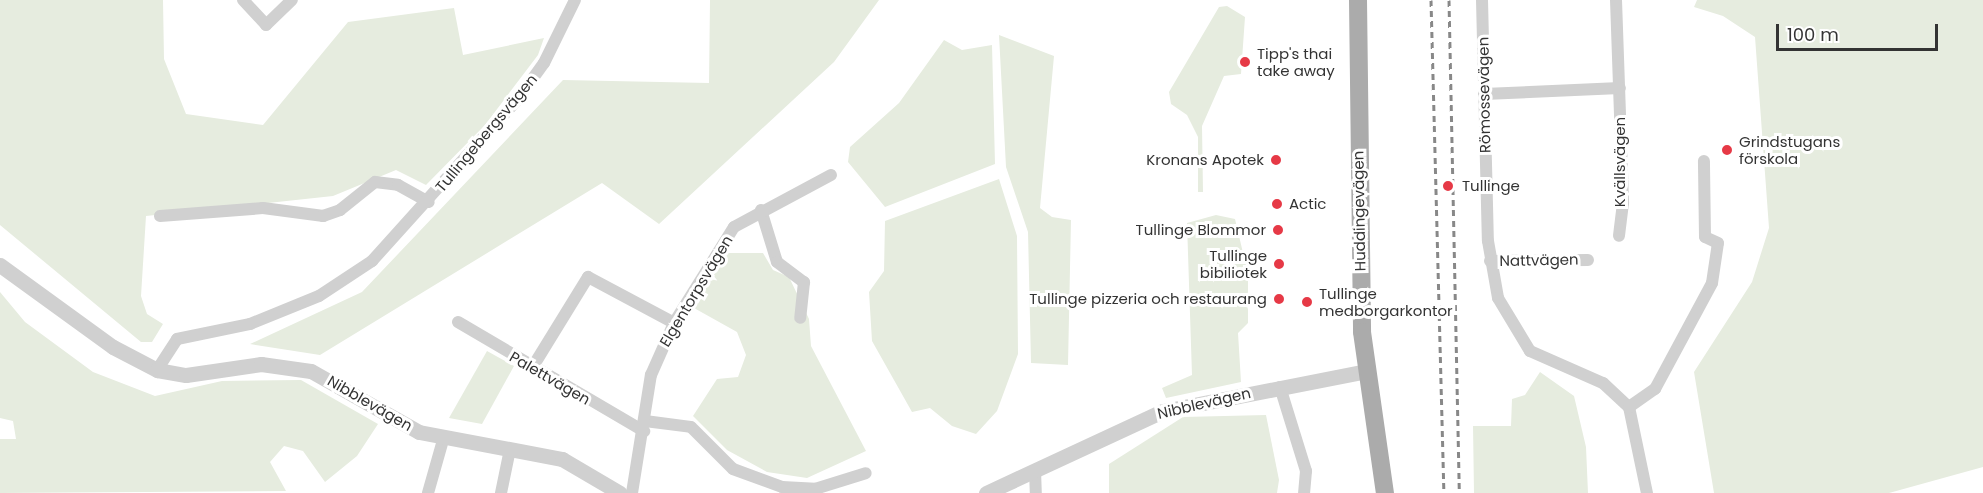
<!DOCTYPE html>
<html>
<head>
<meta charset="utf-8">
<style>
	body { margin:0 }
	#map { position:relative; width:1983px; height:493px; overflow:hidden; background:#fff; font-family:Poppins,sans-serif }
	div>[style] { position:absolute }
	.green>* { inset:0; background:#e6ecdf }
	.minor>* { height:12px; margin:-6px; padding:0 6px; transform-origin:6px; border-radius:6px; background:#d0d0d0 }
	.tertiary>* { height:15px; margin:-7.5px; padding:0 7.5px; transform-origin:7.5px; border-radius:7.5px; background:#d0d0d0 }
	.primary>* { height:18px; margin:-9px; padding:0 9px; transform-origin:9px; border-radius:9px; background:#ababab }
	.rail>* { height:3px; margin-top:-1.5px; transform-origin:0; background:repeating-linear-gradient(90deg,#888 0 6px,transparent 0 10.5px) }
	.dots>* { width:16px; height:16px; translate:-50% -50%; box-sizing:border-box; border:3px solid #fff; border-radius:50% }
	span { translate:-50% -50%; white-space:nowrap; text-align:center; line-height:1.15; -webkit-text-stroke:6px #fff; paint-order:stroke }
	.poi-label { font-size:15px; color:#333 }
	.left { translate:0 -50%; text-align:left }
	.right { translate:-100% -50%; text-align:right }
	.street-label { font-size:15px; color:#333 }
	.scale { position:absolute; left:1776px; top:24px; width:162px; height:27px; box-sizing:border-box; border:3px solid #333; border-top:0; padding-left:8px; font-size:18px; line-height:21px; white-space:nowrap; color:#333; -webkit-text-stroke:4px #fff; paint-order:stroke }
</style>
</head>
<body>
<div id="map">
	<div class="green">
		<i style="clip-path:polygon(0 0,163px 0,164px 59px,186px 114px,263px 125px,348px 22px,454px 8px,463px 55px,544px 38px,538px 55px,485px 125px,426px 185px,396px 170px,333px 196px,146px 216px,141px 296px,147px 314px,163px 324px,152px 342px,141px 342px,0 225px)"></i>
		<i style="clip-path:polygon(710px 0,879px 0,834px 62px,659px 224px,602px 183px,320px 355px,250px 344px,362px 292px,563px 80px,709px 83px)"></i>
		<i style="clip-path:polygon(1697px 0,1983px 0,1983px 467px,1889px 493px,1714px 493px,1694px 372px,1752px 282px,1769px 228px,1755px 37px,1723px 16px,1694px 7px)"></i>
		<i style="clip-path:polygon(1227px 6px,1245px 17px,1241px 74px,1224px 76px,1202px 126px,1203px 192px,1198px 192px,1198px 137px,1187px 115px,1171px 104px,1169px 92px,1219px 7px)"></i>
		<i style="clip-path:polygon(999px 35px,1054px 56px,1040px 208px,1052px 217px,1071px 220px,1068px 365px,1031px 363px,1028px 232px,1006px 167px)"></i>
		<i style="clip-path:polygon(944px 40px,962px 50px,992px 45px,995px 164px,885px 207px,848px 162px,850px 147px,899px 103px)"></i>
		<i style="clip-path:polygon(999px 179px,1017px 236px,1018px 354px,997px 411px,976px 434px,952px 426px,930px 408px,912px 412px,872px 341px,869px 292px,884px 271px,885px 221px)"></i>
		<i style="clip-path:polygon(1216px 215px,1235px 219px,1248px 274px,1248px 323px,1238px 333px,1241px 382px,1166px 398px,1162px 388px,1192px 375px,1187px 223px)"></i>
		<i style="clip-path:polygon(727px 253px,763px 253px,773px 270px,789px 277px,809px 319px,811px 346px,866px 451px,807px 478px,767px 472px,727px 450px,693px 416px,717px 379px,738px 377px,746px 355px,737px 332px,694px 308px)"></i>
		<i style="clip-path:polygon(0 292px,25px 322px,93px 372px,155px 396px,222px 381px,301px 380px,378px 424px,357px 456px,325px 482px,303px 451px,284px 446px,270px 462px,286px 491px,0 493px,0 439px,16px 439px,13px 421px,0 418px)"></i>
		<i style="clip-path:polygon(487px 351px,514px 366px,482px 424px,449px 418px)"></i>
		<i style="clip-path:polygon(1540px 372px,1574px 396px,1586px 447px,1588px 493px,1474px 493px,1473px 426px,1511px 426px,1512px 399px,1525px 395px)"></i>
		<i style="clip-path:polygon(1266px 415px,1279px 480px,1277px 493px,1109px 493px,1109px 464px,1183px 417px)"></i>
	</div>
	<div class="minor">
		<i style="left:243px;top:0;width:34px;rotate:47deg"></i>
		<i style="left:266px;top:25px;width:36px;rotate:-44deg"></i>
		<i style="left:1482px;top:0;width:241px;rotate:88.6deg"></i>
		<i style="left:1488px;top:241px;width:58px;rotate:80deg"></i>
		<i style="left:1498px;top:298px;width:62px;rotate:58.9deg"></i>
		<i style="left:1530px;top:351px;width:80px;rotate:23.7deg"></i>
		<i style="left:1603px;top:383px;width:35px;rotate:43deg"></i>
		<i style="left:1629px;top:407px;width:88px;rotate:78.2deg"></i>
		<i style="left:1616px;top:0;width:203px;rotate:88deg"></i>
		<i style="left:1623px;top:203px;width:33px;rotate:97deg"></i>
		<i style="left:1484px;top:94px;width:136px;rotate:-2.5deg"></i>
		<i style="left:761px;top:210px;width:54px;rotate:72.9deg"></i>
		<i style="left:777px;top:262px;width:34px;rotate:37deg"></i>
		<i style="left:804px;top:282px;width:36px;rotate:96deg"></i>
		<i style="left:160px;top:216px;width:103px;rotate:-4.4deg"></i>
		<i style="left:263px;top:208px;width:61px;rotate:7.6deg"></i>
		<i style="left:323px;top:216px;width:18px;rotate:-19deg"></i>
		<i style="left:340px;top:210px;width:45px;rotate:-38.7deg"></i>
		<i style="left:375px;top:182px;width:23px;rotate:7deg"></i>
		<i style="left:398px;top:185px;width:35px;rotate:29deg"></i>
		<i style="left:1490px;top:261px;width:98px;rotate:-0.6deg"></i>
		<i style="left:458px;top:322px;width:216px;rotate:30.4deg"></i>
		<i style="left:532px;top:368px;width:107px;rotate:-58.4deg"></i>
		<i style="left:588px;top:277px;width:98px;rotate:28.1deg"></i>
		<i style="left:157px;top:370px;width:37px;rotate:-57deg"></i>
		<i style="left:177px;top:339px;width:75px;rotate:-11.6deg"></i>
		<i style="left:250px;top:324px;width:74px;rotate:-22.1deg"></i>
		<i style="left:319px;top:296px;width:64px;rotate:-33.4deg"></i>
		<i style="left:372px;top:261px;width:218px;rotate:-48deg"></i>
		<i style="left:518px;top:99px;width:44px;rotate:-54.2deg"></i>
		<i style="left:544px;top:63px;width:70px;rotate:-63.8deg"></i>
		<i style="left:1280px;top:387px;width:88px;rotate:72.8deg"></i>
		<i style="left:1306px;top:471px;width:22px;rotate:95deg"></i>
		<i style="left:1629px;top:407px;width:32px;rotate:-35deg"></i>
		<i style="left:1655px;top:389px;width:120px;rotate:-61.7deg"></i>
		<i style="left:1712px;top:283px;width:40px;rotate:-81.5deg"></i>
		<i style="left:1718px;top:243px;width:14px;rotate:-155deg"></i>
		<i style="left:1705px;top:237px;width:76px;rotate:-90.8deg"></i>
		<i style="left:645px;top:421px;width:46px;rotate:7.4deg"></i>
		<i style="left:691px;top:427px;width:59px;rotate:45deg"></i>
		<i style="left:733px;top:469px;width:52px;rotate:20.2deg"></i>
		<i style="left:782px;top:487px;width:33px;rotate:3deg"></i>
		<i style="left:815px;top:489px;width:53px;rotate:-17.4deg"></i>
		<i style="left:1035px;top:470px;width:23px;rotate:88deg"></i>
		<i style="left:428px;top:493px;width:55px;rotate:-74.2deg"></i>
		<i style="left:501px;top:493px;width:45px;rotate:-78.4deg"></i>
		<i style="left:632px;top:493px;width:120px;rotate:-80.9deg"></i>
		<i style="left:651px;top:375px;width:57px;rotate:-66.1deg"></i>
		<i style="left:674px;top:323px;width:113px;rotate:-58deg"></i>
		<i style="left:734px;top:227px;width:110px;rotate:-28.2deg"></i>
	</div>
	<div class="tertiary">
		<i style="left:0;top:265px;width:140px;rotate:36deg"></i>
		<i style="left:113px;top:347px;width:50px;rotate:27.6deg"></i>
		<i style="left:157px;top:370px;width:29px;rotate:10deg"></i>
		<i style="left:186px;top:375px;width:76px;rotate:-8.3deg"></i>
		<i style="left:261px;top:364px;width:50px;rotate:8deg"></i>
		<i style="left:311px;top:371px;width:124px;rotate:29.5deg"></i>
		<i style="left:419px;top:432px;width:146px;rotate:10.7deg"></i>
		<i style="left:562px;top:459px;width:67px;rotate:30.4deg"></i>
		<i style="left:986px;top:493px;width:195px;rotate:-24.9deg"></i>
		<i style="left:1163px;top:411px;width:207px;rotate:-11.1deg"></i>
	</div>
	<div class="primary">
		<i style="left:1358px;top:0;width:332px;rotate:89.3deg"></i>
		<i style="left:1362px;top:332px;width:163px;rotate:81.9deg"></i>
	</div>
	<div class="rail">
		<i style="left:1431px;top:0;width:493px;rotate:88.5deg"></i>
		<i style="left:1449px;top:0;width:493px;rotate:88.8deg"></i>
	</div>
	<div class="dots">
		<i style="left:1245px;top:62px;background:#e63946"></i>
		<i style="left:1727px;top:150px;background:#e63946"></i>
		<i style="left:1276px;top:160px;background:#e63946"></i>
		<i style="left:1448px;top:186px;background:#e63946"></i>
		<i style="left:1277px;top:204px;background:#e63946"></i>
		<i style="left:1278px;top:230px;background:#e63946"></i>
		<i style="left:1279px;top:264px;background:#e63946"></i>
		<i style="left:1279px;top:299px;background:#e63946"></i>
		<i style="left:1307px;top:302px;background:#e63946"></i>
	</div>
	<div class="poi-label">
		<span class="left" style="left:1257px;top:62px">Tipp's thai<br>take away</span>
		<span class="left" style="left:1739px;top:150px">Grindstugans<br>förskola</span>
		<span class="right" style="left:1264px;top:160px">Kronans Apotek</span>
		<span class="left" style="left:1462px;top:186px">Tullinge</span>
		<span class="left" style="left:1289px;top:204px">Actic</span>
		<span class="right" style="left:1266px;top:230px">Tullinge Blommor</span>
		<span class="right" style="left:1267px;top:264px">Tullinge<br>bibiliotek</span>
		<span class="left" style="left:1319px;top:302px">Tullinge<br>medborgarkontor</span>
		<span class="right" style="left:1267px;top:299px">Tullinge pizzeria och restaurang</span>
	</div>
	<div class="street-label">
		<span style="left:1484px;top:95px;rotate:-91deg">Römossevägen</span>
		<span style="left:486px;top:133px;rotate:-50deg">Tullingebergsvägen</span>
		<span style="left:1620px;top:162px;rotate:-90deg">Kvällsvägen</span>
		<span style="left:1359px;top:211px;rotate:-91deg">Huddingevägen</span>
		<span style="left:1539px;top:260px;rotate:-1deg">Nattvägen</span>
		<span style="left:696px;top:291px;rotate:-59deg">Elgentorpsvägen</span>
		<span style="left:550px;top:378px;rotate:30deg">Palettvägen</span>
		<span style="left:370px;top:403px;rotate:30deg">Nibblevägen</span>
		<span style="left:1204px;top:403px;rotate:-13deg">Nibblevägen</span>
	</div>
	<div class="scale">100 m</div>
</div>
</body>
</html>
